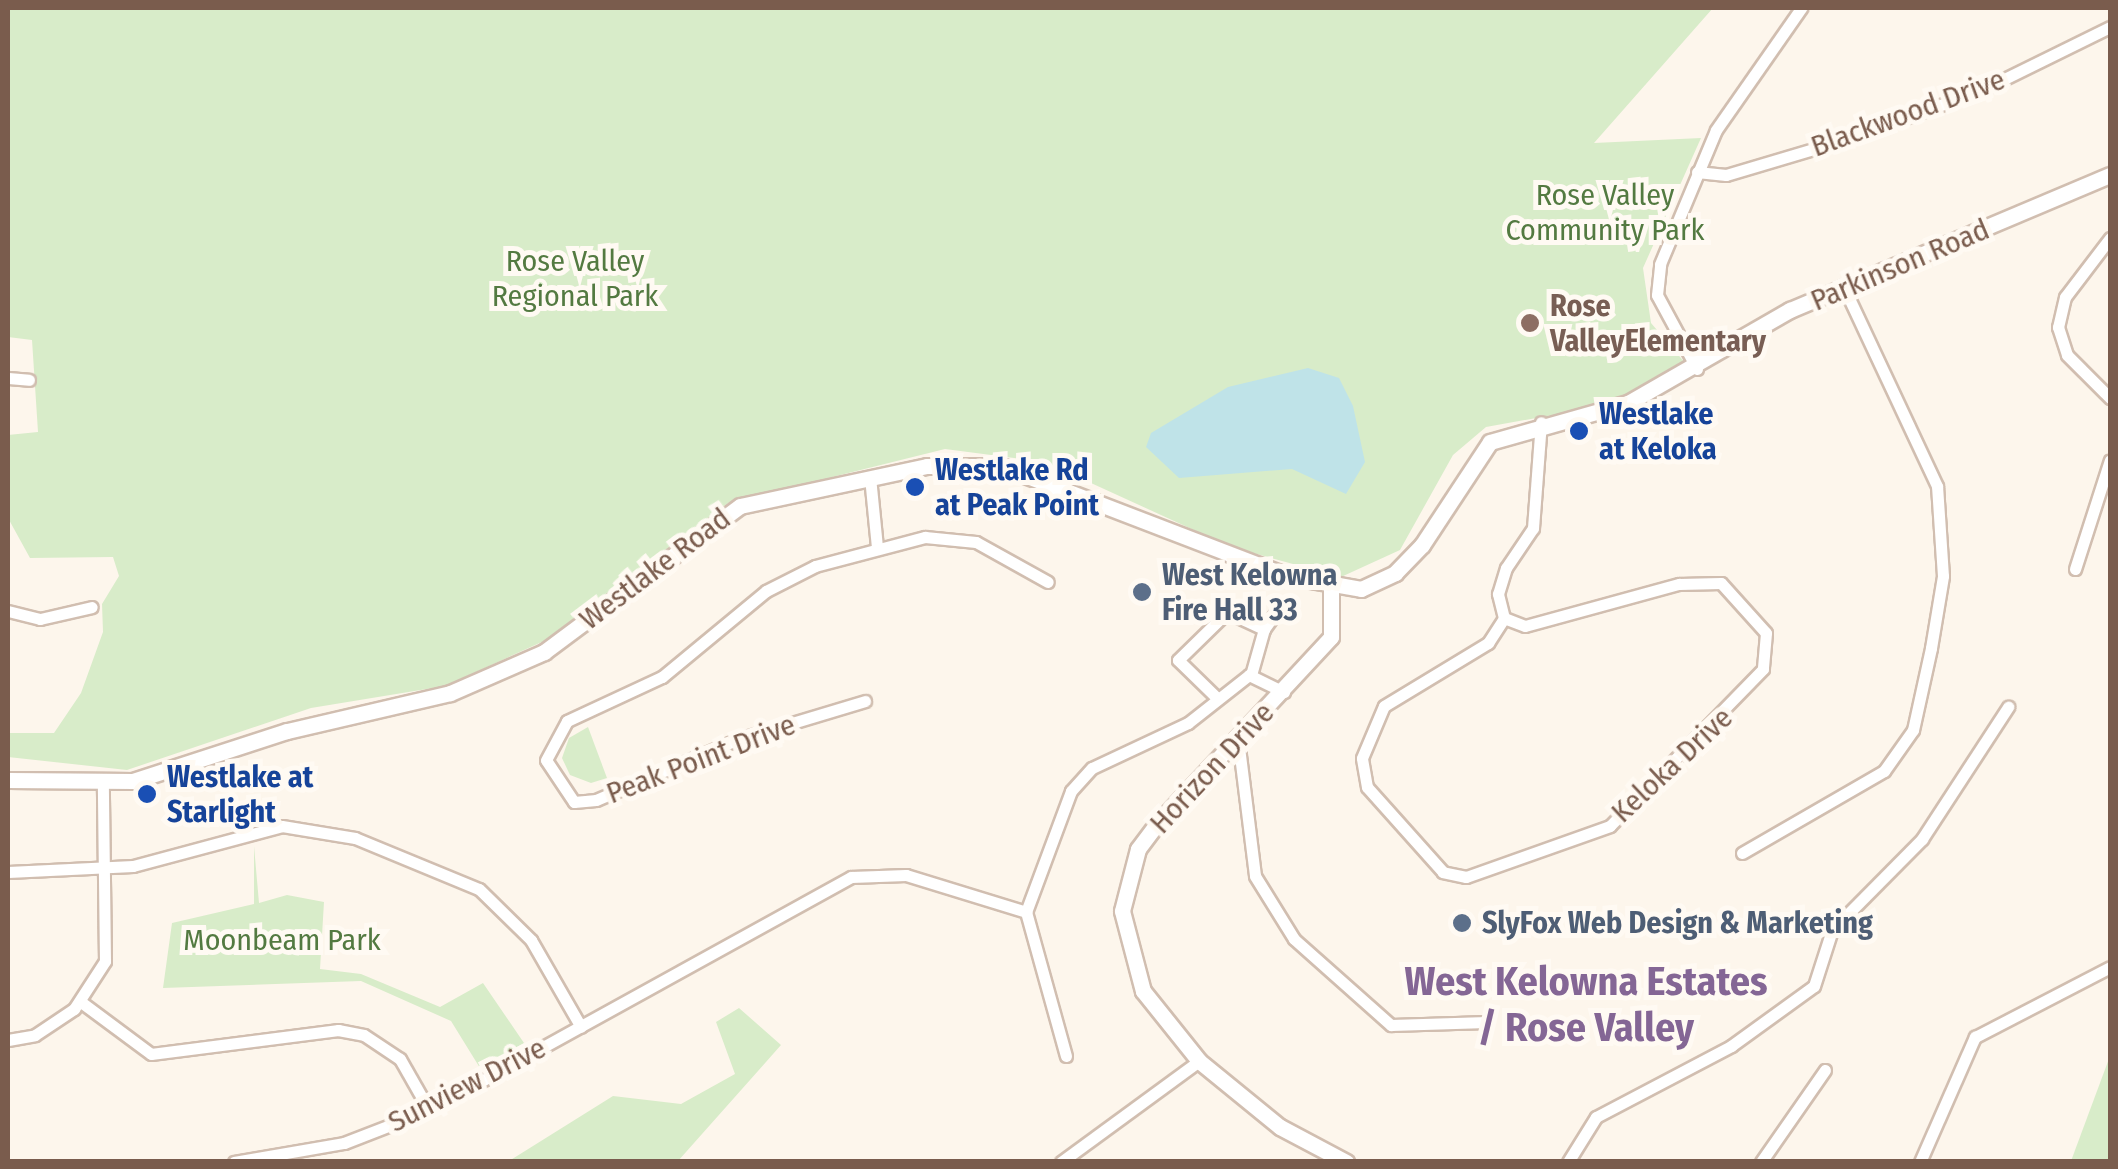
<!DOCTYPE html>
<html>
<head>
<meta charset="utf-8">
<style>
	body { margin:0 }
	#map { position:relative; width:2118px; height:1169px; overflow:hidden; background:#fdf6ec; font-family:"Fira Sans Condensed",sans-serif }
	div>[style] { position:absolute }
	.green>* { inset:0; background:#d8ecc9 }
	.water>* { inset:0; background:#bfe3e8 }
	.roads { filter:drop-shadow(2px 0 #d1beb0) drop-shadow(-2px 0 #d1beb0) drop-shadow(0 2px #d1beb0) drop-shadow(0 -2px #d1beb0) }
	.street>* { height:11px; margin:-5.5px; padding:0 5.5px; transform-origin:5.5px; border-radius:5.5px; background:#fff }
	.secondary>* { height:15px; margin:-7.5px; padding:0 7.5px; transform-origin:7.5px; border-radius:7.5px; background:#fff }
	.dots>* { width:28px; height:28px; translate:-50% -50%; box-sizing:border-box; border:5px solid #fffaf3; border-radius:50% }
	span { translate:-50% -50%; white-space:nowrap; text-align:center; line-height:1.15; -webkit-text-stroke:10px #fffaf3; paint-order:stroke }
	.street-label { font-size:30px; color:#7a5c4d }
	.park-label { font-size:30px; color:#537a41 }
	.education-label { font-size:30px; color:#785e54; font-weight:700 }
	.left { translate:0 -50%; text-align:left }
	.transit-label { font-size:30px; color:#164399; font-weight:700 }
	.service-label { font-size:30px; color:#4e5e75; font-weight:700 }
	.district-label { font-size:40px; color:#846695; font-weight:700 }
	.frame { position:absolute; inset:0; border:10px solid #7a5c4d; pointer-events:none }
</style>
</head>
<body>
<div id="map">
	<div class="green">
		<i style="clip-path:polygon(8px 8px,1713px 8px,1594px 143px,1701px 138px,1643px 268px,1651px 323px,1692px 371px,1580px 410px,1486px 427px,1453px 455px,1400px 550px,1341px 577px,1231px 547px,1045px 462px,945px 449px,728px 503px,544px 641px,445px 686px,311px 708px,127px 770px,8px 757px,8px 733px,54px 733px,81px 693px,103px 632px,102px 604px,119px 576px,113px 557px,30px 558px,8px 518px,8px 435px,38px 432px,32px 340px,8px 337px)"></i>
		<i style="clip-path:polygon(588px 727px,607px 778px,591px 783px,570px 775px,562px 758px,569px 738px)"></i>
		<i style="clip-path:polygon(254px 846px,259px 903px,287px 895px,324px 902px,320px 969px,361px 974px,440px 1007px,483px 983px,524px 1043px,480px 1068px,451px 1021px,361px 981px,163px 988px,172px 923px,254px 904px)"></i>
		<i style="clip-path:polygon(739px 1008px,781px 1045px,678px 1161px,509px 1161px,613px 1096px,681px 1104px,735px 1074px,716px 1022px)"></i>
		<i style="clip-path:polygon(2110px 1056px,2110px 1161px,2071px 1161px)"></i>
	</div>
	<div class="water">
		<i style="clip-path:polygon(1308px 368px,1339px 378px,1353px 406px,1365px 462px,1346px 494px,1292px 469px,1179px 478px,1146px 447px,1151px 433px,1228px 387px)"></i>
	</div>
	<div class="roads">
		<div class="street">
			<i style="left:1697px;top:172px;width:29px;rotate:6deg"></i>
			<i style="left:1726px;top:175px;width:129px;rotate:-16.6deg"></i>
			<i style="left:1850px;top:138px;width:140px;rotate:-20deg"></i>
			<i style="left:1982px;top:90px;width:143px;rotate:-26.2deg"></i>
			<i style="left:2110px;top:238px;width:74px;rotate:127.3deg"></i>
			<i style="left:2065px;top:297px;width:31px;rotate:103deg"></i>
			<i style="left:2058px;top:327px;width:29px;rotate:72deg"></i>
			<i style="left:2067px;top:355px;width:61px;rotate:45deg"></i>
			<i style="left:1697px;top:369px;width:84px;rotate:-118.4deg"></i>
			<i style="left:1657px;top:295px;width:31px;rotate:-84deg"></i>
			<i style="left:1660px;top:264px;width:145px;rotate:-67.3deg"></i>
			<i style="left:1716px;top:130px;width:149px;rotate:-55.1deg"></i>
			<i style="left:8px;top:378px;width:21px;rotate:5deg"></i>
			<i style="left:870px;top:477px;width:70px;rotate:84.3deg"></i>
			<i style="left:2075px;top:569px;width:114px;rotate:-72.2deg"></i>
			<i style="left:1721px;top:583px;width:67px;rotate:48deg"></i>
			<i style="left:1766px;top:633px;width:36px;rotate:95deg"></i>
			<i style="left:1763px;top:669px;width:219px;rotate:134.3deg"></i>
			<i style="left:1610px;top:826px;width:153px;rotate:160.5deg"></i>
			<i style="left:1466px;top:877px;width:24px;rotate:-168deg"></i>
			<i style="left:1443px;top:872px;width:114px;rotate:-131.8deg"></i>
			<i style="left:1367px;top:787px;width:29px;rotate:-100deg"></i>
			<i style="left:1362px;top:758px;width:56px;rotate:-67.1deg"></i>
			<i style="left:1384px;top:706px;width:122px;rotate:-31.2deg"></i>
			<i style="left:1488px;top:643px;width:30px;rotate:-57deg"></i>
			<i style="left:1504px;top:618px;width:22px;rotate:21deg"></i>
			<i style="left:1525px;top:626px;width:160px;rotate:-15.3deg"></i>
			<i style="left:1679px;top:584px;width:42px;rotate:-1.4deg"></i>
			<i style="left:8px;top:611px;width:33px;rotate:14deg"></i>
			<i style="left:40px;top:619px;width:53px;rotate:-13deg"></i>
			<i style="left:1504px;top:618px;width:25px;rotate:-104deg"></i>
			<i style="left:1498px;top:594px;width:27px;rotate:-73deg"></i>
			<i style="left:1506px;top:568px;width:48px;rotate:-56deg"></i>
			<i style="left:1533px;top:528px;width:106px;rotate:-85.7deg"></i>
			<i style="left:1251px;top:675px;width:48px;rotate:-74.2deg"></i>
			<i style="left:1216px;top:697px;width:53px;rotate:-135.8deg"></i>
			<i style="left:1178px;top:660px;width:69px;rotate:-44.4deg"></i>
			<i style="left:1227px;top:612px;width:41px;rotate:24.7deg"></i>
			<i style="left:1264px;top:629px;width:29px;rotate:-54deg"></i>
			<i style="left:865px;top:701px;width:135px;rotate:163.2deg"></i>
			<i style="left:736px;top:740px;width:152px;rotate:156.8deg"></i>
			<i style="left:596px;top:800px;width:22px;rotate:175deg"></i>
			<i style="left:574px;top:802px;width:50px;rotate:-123.7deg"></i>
			<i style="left:546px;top:760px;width:44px;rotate:-61.7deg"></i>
			<i style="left:567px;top:721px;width:105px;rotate:-24.9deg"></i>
			<i style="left:662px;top:677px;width:135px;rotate:-39.6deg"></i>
			<i style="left:766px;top:591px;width:55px;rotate:-27deg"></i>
			<i style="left:815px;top:566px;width:114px;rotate:-14.8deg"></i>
			<i style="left:925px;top:537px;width:51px;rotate:5.6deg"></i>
			<i style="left:976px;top:542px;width:82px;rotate:29.1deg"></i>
			<i style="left:1238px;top:739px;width:138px;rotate:82.9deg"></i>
			<i style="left:1255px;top:876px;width:74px;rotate:58.2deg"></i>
			<i style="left:1294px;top:939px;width:130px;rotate:41.6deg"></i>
			<i style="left:1391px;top:1025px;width:96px;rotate:-1.8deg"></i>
			<i style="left:1742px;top:853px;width:164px;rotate:-30deg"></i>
			<i style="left:1884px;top:771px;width:50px;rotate:-54.7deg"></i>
			<i style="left:1913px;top:730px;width:84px;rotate:-77.6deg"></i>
			<i style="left:1931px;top:648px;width:73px;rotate:-80.5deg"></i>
			<i style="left:1943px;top:576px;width:90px;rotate:-93.8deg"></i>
			<i style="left:1937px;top:486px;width:217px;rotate:-115.1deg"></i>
			<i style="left:8px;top:872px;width:125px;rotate:-2.7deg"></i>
			<i style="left:133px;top:866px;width:154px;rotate:-15deg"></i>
			<i style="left:282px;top:826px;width:74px;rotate:9.3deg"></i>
			<i style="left:355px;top:838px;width:134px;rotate:22.4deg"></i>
			<i style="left:479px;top:889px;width:73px;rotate:44.4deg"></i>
			<i style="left:531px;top:940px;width:100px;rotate:60.1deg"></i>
			<i style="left:81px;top:1002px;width:87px;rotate:36.6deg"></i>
			<i style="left:151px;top:1054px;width:189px;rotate:-7.3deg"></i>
			<i style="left:338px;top:1030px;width:26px;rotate:11deg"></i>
			<i style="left:364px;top:1035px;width:43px;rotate:33.7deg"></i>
			<i style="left:400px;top:1059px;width:59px;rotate:60.4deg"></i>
			<i style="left:8px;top:1040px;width:27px;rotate:-10deg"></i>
			<i style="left:35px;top:1035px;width:47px;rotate:-33.7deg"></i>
			<i style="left:74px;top:1009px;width:57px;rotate:-57.1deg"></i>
			<i style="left:105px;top:961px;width:176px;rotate:-90.7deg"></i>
			<i style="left:1066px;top:1056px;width:149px;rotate:-105.5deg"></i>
			<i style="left:1026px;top:912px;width:129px;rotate:-69.6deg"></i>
			<i style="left:1071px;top:791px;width:31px;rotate:-48deg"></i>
			<i style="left:1092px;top:768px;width:106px;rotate:-25.1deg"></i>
			<i style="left:1188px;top:723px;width:78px;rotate:-38.2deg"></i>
			<i style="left:1249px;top:675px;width:39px;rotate:26deg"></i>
			<i style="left:234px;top:1162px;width:112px;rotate:-9.8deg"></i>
			<i style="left:344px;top:1143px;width:91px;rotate:-21.2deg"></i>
			<i style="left:429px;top:1110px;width:482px;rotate:-28.9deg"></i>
			<i style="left:851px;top:877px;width:55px;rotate:-2.1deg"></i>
			<i style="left:906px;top:875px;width:126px;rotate:17.1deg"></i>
			<i style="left:1061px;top:1162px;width:171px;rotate:-36.2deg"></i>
			<i style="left:1568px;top:1162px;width:53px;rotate:-58.1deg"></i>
			<i style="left:1596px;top:1117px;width:153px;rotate:-27.7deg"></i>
			<i style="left:1731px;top:1046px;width:102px;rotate:-35.9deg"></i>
			<i style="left:1814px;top:986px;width:59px;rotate:-72.2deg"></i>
			<i style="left:1832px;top:930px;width:128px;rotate:-45.3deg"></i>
			<i style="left:1922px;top:839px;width:158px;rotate:-56.9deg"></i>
			<i style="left:1761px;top:1162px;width:112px;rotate:-55.2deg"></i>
			<i style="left:1920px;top:1162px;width:137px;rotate:-66.3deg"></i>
			<i style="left:1975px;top:1037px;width:152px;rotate:-27.4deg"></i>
		</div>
		<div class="secondary">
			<i style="left:1331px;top:588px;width:49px;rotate:90deg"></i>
			<i style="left:1331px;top:637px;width:257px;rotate:132.9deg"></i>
			<i style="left:1156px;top:825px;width:30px;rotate:127deg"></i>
			<i style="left:1138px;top:849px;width:64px;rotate:104.5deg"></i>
			<i style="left:1122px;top:911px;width:83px;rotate:75.3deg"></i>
			<i style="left:1143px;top:991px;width:90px;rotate:51.3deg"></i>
			<i style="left:1199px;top:1061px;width:104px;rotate:39.2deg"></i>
			<i style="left:1280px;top:1127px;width:75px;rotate:27.9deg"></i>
			<i style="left:8px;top:780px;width:125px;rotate:0.5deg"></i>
			<i style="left:133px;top:781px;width:162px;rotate:-18deg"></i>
			<i style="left:287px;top:731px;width:167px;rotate:-13.1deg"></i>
			<i style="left:450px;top:693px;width:103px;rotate:-23.6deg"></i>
			<i style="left:544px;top:652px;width:244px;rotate:-36.7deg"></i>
			<i style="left:740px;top:506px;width:191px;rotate:-12.1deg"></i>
			<i style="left:927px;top:466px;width:74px"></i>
			<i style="left:1001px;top:466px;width:307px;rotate:21deg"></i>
			<i style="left:1288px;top:576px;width:74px;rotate:10.1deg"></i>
			<i style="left:1361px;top:589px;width:38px;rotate:-25deg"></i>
			<i style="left:1395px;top:573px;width:39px;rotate:-46deg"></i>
			<i style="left:1422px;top:545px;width:123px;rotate:-56.6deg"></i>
			<i style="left:1490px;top:442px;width:143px;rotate:-15.8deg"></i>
			<i style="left:1628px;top:403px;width:187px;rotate:-29.9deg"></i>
			<i style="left:1790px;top:310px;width:347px;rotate:-22.9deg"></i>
		</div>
	</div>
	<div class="dots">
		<i style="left:1530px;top:323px;background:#8d6e63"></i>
		<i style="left:1579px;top:431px;background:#1a4fb4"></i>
		<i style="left:915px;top:487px;background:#1a4fb4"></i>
		<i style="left:1142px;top:592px;background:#5c6f8a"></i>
		<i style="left:147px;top:794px;background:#1a4fb4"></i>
		<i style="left:1462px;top:923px;background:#5c6f8a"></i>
	</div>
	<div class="street-label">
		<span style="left:1908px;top:113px;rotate:-20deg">Blackwood Drive</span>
		<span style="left:1900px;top:265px;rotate:-23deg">Parkinson Road</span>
		<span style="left:655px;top:569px;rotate:-37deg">Westlake Road</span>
		<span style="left:701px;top:759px;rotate:-21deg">Peak Point Drive</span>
		<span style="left:1672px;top:765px;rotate:-43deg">Keloka Drive</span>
		<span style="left:1212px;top:768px;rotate:-47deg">Horizon Drive</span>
		<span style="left:467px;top:1085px;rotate:-27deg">Sunview Drive</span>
	</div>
	<div class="park-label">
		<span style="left:1605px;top:212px">Rose Valley<br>Community Park</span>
		<span style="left:575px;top:278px">Rose Valley<br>Regional Park</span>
		<span style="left:282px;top:940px">Moonbeam Park</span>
	</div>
	<div class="education-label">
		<span class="left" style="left:1550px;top:323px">Rose<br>ValleyElementary</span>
	</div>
	<div class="transit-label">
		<span class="left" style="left:1599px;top:431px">Westlake<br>at Keloka</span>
		<span class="left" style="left:935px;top:487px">Westlake Rd<br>at Peak Point</span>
		<span class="left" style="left:167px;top:794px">Westlake at<br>Starlight</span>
	</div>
	<div class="service-label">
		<span class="left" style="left:1162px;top:592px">West Kelowna<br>Fire Hall 33</span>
		<span class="left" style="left:1482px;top:923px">SlyFox Web Design &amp; Marketing</span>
	</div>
	<div class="district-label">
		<span style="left:1586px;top:1005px">West Kelowna Estates<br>/ Rose Valley</span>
	</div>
	<div class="frame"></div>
</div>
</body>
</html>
